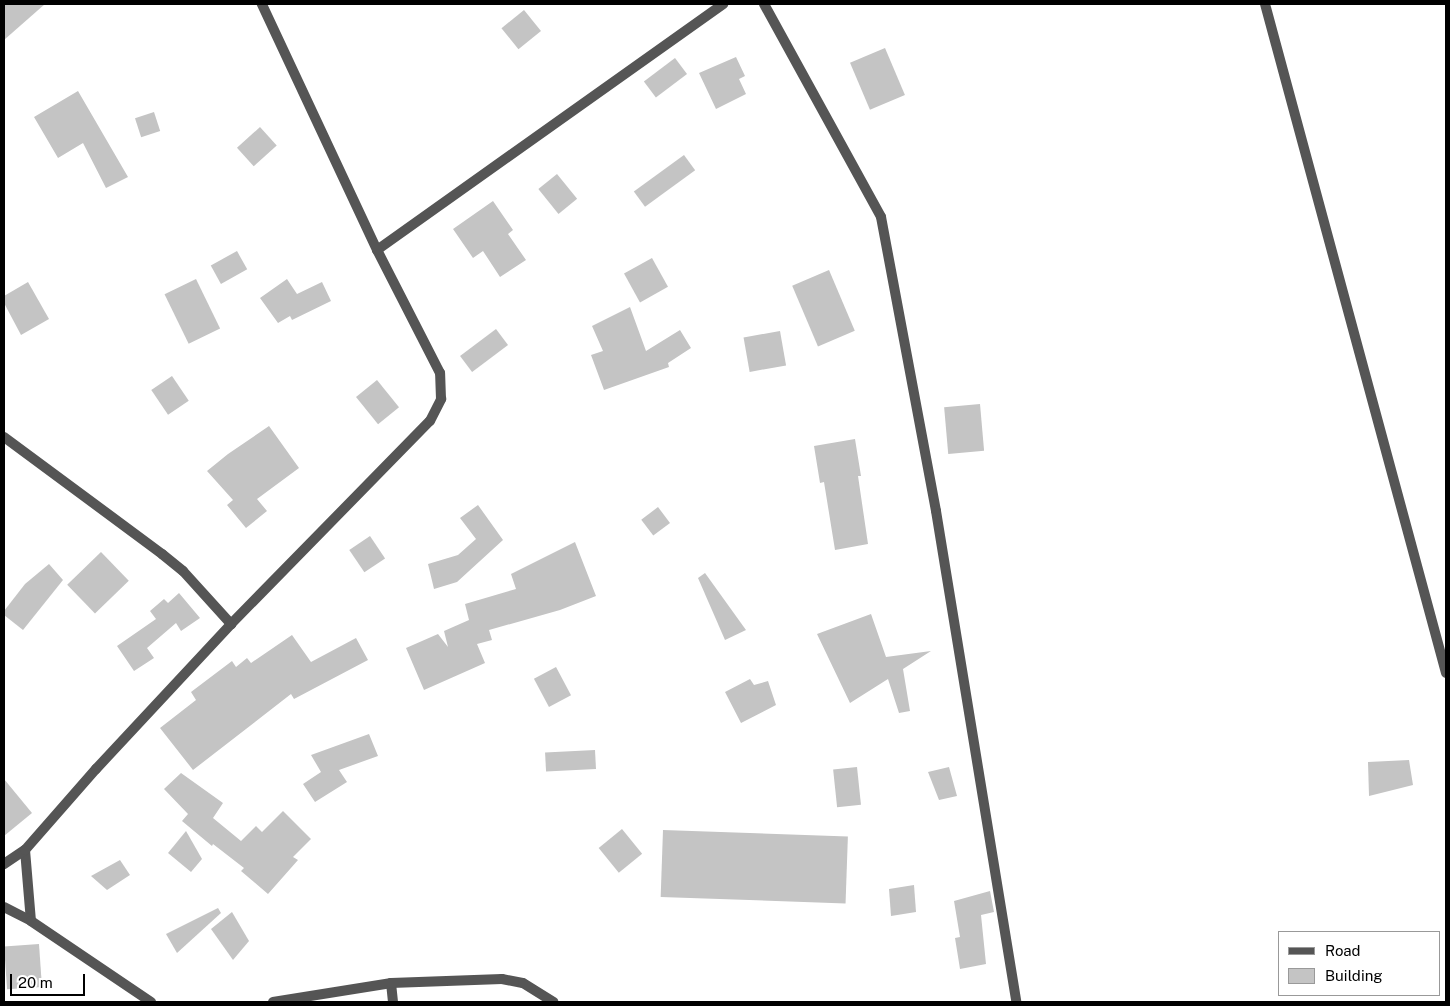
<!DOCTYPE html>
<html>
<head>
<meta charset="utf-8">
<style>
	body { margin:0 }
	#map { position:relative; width:1450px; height:1006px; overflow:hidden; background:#fff; font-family:"Public Sans",sans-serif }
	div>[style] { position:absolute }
	.building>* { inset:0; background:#c4c4c4; transform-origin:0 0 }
	.street>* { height:10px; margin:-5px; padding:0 5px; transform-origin:5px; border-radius:5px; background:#555 }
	span { translate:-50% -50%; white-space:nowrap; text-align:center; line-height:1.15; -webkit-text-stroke:4px #fff; paint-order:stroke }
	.frame { position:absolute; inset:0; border:5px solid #000; pointer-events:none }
	.legend { position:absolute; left:1278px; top:931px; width:162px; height:65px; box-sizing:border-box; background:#fff; border:1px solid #999; margin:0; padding:6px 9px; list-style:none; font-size:15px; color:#000 }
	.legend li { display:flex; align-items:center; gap:10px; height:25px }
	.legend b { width:25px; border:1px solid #999 }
	.scale { position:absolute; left:10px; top:974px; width:75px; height:22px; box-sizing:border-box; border:2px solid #000; border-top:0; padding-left:6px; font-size:15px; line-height:18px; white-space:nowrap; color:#000; -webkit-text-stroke:4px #fff; paint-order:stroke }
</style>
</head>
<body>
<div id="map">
	<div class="building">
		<i style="clip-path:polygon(4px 4px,45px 4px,4px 40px)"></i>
		<i style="left:524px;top:10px;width:27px;height:29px;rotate:51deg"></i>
		<i style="left:885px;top:48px;width:51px;height:38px;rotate:67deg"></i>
		<i style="clip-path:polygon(736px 57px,745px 76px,739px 79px,746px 94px,716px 109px,699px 73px)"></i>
		<i style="left:675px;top:58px;width:20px;height:39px;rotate:53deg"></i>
		<i style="clip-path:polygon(78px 91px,128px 177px,106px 188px,83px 143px,58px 158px,34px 117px)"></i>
		<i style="left:154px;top:112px;width:20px;height:20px;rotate:72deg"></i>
		<i style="left:260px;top:127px;width:25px;height:31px;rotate:48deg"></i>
		<i style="left:684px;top:155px;width:19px;height:62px;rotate:54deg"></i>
		<i style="left:557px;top:174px;width:32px;height:24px;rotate:51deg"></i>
		<i style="clip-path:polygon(493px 201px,513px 230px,508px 234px,526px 260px,500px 277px,483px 251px,473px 258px,453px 229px)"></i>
		<i style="left:237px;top:251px;width:21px;height:30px;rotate:61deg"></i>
		<i style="left:652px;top:258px;width:33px;height:32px;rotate:61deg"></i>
		<i style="left:829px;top:270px;width:66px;height:40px;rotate:67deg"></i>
		<i style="left:196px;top:279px;width:55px;height:35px;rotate:64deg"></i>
		<i style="clip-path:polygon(287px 279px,297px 294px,322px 282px,331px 301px,292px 320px,290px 316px,278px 323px,260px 298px)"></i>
		<i style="clip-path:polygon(28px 282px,49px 319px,21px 335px,4px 303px,4px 296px)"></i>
		<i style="clip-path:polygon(630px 307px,646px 351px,680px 330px,691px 348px,668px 363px,669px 367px,604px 390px,591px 355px,603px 351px,592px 326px)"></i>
		<i style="left:496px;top:329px;width:20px;height:45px;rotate:53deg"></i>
		<i style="left:780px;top:331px;width:35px;height:37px;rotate:80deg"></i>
		<i style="left:172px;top:376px;width:30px;height:25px;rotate:56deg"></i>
		<i style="left:377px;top:380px;width:35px;height:27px;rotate:51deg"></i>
		<i style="left:980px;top:404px;width:47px;height:36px;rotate:85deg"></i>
		<i style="clip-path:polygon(269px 426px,299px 468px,257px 499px,267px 511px,246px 528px,227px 505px,233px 500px,207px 471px,228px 454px)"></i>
		<i style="clip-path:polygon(855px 439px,861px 476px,858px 476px,868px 544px,835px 550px,824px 482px,820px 483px,814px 446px)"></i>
		<i style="clip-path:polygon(478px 505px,503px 540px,457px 582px,434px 589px,428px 564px,458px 555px,476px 539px,460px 518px)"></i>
		<i style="left:658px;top:507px;width:20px;height:21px;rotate:53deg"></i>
		<i style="left:370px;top:536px;width:27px;height:25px;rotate:56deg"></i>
		<i style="clip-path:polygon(575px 542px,596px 596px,560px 610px,489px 630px,492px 640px,477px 644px,485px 663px,424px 690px,406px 648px,438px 634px,448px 647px,444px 631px,469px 620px,465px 604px,516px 589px,511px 574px)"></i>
		<i style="left:101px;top:552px;width:40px;height:47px;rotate:46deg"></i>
		<i style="clip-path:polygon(49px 564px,63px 580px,23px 630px,4px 615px,4px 611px,25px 584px)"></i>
		<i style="clip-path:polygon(705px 573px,746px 630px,725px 640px,698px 578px)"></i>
		<i style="clip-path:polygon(179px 593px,200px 618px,181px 631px,176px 623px,147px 648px,154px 658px,134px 671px,117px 646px,156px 619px,150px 611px,164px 599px,168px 603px)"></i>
		<i style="clip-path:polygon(871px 614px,886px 657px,931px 651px,903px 669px,910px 711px,899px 713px,888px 679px,850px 703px,817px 634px)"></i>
		<i style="clip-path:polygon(292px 635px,311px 662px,356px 638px,368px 660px,294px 699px,291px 694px,193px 770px,160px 728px,196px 700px,191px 692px,232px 661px,236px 667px,247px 658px,251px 663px)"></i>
		<i style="left:556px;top:667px;width:32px;height:25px;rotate:62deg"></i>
		<i style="clip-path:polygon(750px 679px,754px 685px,768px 681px,776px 705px,741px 723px,725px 692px)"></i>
		<i style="clip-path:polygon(369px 734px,378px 756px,339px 770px,347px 782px,315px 802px,303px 784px,321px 772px,311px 755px)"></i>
		<i style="left:595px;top:750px;width:19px;height:50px;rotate:87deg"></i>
		<i style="clip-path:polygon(1409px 760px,1413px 785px,1369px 796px,1368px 762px)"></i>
		<i style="left:857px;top:767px;width:38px;height:24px;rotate:84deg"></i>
		<i style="clip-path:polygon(949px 767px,957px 796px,939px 800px,928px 772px)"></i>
		<i style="clip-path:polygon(181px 773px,223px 803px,213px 818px,241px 841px,256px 826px,262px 832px,283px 811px,311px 839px,293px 857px,298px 860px,268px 894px,241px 871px,244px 868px,213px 844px,212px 846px,182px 821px,188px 814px,164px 789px)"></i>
		<i style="clip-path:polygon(4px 779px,32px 813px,4px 836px)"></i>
		<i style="left:622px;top:829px;width:32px;height:30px;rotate:51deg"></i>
		<i style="left:663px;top:830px;width:185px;height:67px;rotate:2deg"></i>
		<i style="clip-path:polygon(186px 831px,202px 859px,191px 872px,168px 853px)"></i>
		<i style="clip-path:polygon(120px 860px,130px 875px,107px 890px,91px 876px)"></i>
		<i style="clip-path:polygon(914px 885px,916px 912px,891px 916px,889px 889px)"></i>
		<i style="clip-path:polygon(990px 891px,994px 912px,981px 915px,986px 964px,960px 969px,955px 938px,960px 937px,954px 901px)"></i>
		<i style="clip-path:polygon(218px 908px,221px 913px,177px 953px,166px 934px)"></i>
		<i style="clip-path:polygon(232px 912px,249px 941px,233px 960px,211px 929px)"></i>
		<i style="left:39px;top:944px;width:43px;height:35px;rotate:86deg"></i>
	</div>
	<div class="street">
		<i style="left:764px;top:4px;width:243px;rotate:61.2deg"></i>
		<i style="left:881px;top:217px;width:299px;rotate:79.4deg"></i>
		<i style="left:936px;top:511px;width:497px;rotate:80.7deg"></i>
		<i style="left:1265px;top:4px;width:693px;rotate:74.86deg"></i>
		<i style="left:377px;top:250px;width:425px;rotate:-35.4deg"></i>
		<i style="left:4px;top:437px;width:197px;rotate:36.5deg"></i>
		<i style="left:162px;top:554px;width:27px;rotate:39deg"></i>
		<i style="left:183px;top:571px;width:72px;rotate:47.8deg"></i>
		<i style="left:25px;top:850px;width:71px;rotate:85.2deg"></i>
		<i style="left:4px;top:864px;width:25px;rotate:-34deg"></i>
		<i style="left:25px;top:850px;width:108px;rotate:-48.8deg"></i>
		<i style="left:96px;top:769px;width:198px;rotate:-47deg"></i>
		<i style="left:231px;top:624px;width:284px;rotate:-45.6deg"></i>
		<i style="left:430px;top:421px;width:25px;rotate:-63deg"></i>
		<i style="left:441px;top:399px;width:26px;rotate:-92deg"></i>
		<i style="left:440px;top:373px;width:138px;rotate:-117.1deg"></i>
		<i style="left:377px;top:250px;width:272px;rotate:-115.1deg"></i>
		<i style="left:4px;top:907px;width:30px;rotate:27deg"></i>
		<i style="left:31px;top:921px;width:145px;rotate:34deg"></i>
		<i style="left:391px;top:983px;width:19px;rotate:84deg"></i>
		<i style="left:273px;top:1002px;width:120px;rotate:-9.1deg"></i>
		<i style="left:391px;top:983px;width:111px;rotate:-2.1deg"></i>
		<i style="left:502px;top:979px;width:21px;rotate:11deg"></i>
		<i style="left:523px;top:983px;width:36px;rotate:32deg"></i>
	</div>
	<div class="frame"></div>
	<ul class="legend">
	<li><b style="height:6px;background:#555"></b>Road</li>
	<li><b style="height:14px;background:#c4c4c4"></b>Building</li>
	</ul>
	<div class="scale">20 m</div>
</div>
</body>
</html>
